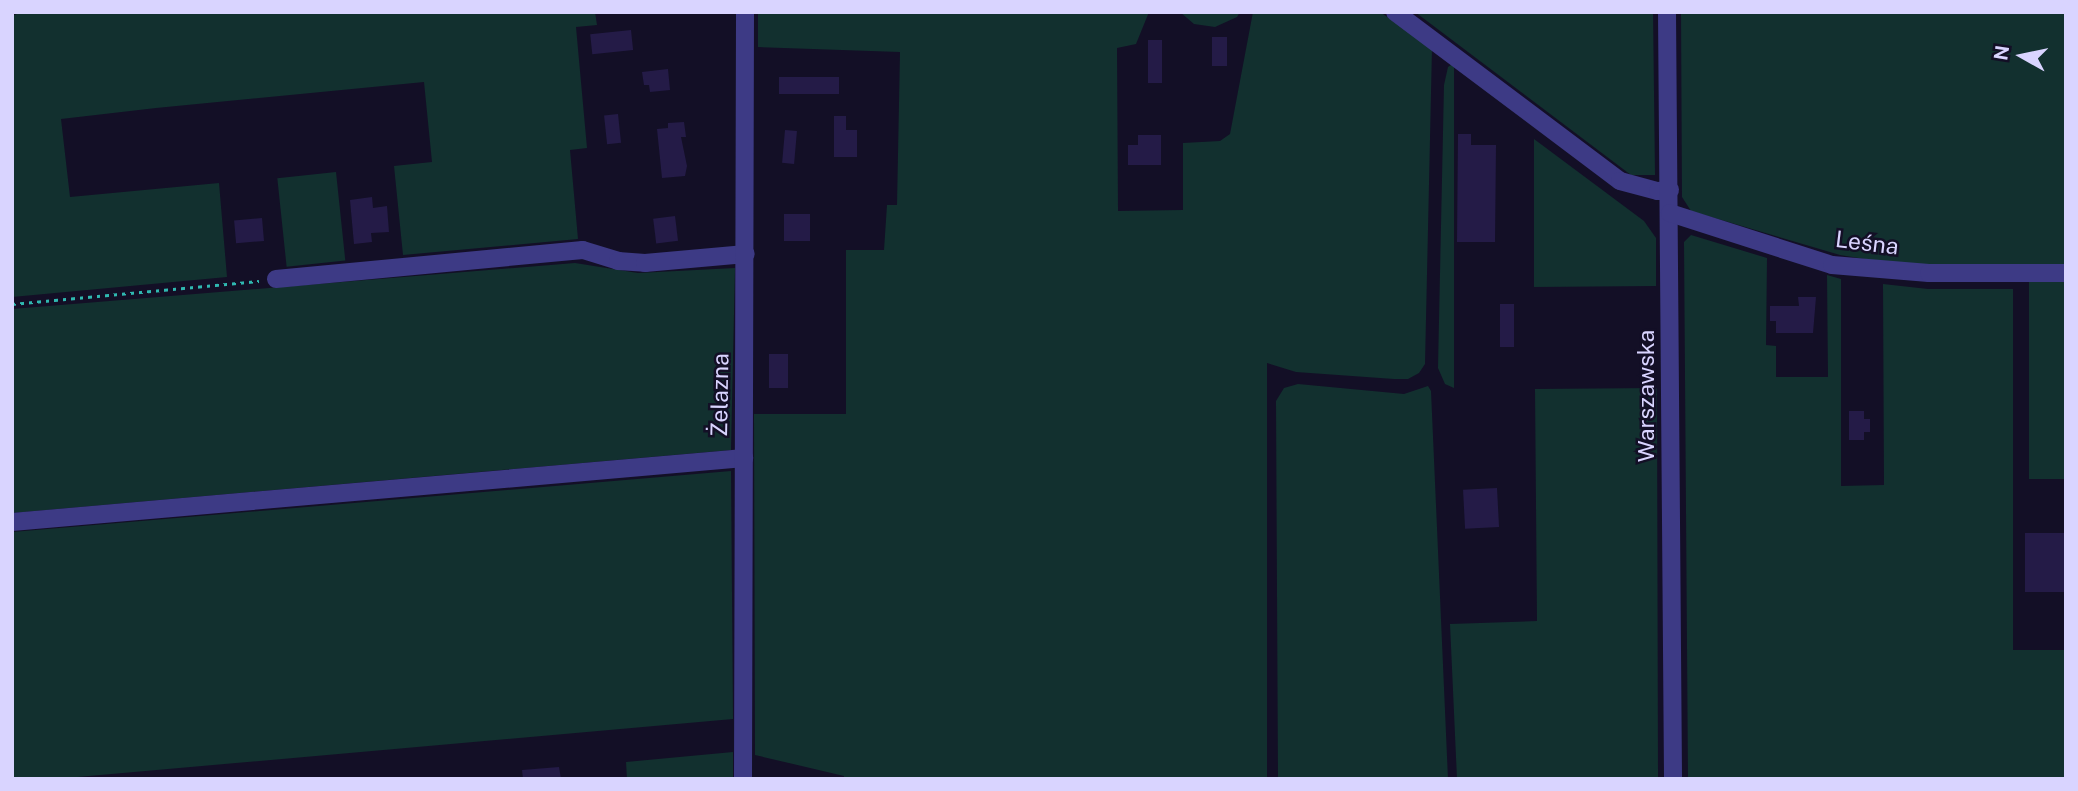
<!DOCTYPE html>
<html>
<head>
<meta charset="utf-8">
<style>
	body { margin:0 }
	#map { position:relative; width:2078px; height:791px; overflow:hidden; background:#130f26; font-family:"Public Sans",sans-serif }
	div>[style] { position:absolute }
	.green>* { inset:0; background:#12302f; transform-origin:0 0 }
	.building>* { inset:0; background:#241b47; transform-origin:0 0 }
	.path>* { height:2.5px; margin-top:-1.25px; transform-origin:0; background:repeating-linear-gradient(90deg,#2fb8b0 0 3.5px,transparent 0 8.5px) }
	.minor>* { height:18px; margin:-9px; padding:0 9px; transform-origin:9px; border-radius:9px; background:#3d3a85 }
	span { translate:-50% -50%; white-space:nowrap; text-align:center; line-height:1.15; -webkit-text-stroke:5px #130f26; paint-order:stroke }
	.street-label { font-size:23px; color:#d9d4ff }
	.frame { position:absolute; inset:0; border:14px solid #d9d4ff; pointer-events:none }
	.north { position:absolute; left:1987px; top:21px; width:70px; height:70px; -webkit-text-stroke:5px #130f26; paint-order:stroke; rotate:279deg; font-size:19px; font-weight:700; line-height:28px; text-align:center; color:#d9d4ff }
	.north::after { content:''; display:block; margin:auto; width:24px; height:32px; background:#d9d4ff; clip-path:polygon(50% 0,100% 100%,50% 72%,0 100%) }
</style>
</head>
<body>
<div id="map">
	<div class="green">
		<i style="clip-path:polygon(22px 12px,595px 12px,597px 25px,576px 27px,587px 148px,570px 150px,578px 239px,403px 255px,394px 166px,432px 162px,424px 82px,156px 108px,61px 119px,70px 197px,219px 183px,227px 277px,12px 297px,12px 16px)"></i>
		<i style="clip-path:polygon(758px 12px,1149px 12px,1136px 44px,1117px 48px,1118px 211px,1183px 210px,1183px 143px,1220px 141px,1230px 134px,1253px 12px,1380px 12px,1432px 48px,1425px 364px,1419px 373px,1408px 379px,1394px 379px,1296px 372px,1267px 363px,1267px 779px,844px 779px,844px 776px,755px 755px,754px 414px,846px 414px,846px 250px,884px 250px,887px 205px,897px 205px,900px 52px,758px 47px)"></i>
		<i style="clip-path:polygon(1180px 12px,1240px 12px,1237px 17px,1215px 27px,1194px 24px)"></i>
		<i style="clip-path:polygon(1415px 12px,1653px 12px,1655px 175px,1631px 175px)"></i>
		<i style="clip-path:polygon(1681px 12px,2066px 12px,2066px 265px,1926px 268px,1883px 262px,1840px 255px,1691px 211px,1682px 197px)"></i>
		<i style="clip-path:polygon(1454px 63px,1454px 388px,1445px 384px,1438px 368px,1444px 85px,1448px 67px)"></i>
		<i style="clip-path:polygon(1534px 139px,1644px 221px,1656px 238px,1656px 286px,1534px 287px)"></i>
		<i style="left:336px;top:172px;width:89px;height:59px;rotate:84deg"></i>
		<i style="clip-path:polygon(1691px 235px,1767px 258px,1766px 345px,1776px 346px,1776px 377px,1828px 377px,1827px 275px,1841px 279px,1841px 486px,1884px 485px,1883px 284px,1928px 289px,2013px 289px,2013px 650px,2066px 650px,2066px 779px,1688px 779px,1684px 242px)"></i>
		<i style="clip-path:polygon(575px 263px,638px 273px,735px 268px,731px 450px,12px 513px,12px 309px)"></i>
		<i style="left:2029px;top:279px;width:37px;height:200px"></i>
		<i style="clip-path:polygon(1298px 384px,1404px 394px,1428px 386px,1431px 391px,1448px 779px,1278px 779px,1276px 401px,1284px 388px)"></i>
		<i style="clip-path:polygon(1657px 388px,1658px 779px,1457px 779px,1450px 624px,1537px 621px,1535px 389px)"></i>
		<i style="clip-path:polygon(731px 471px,733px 719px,55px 779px,12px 779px,12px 532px)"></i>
		<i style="clip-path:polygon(733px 752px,733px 779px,627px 779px,626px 762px)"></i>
	</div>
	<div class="building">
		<i style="left:631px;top:30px;width:20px;height:41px;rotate:84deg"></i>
		<i style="left:1212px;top:37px;width:15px;height:29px"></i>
		<i style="left:1148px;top:40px;width:14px;height:43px"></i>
		<i style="clip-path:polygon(668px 69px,670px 90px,650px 92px,649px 85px,644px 85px,642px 72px)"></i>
		<i style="left:779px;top:77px;width:60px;height:17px"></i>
		<i style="left:618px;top:114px;width:29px;height:14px;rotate:84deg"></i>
		<i style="clip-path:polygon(834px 116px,846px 116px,846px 130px,857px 130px,857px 157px,834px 157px)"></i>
		<i style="clip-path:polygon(684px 122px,686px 137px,681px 137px,687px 166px,685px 176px,662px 178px,657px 129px,668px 128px,668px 123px)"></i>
		<i style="left:785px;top:130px;width:12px;height:33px;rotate:5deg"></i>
		<i style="clip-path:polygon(1458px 134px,1471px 134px,1471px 145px,1496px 145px,1495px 242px,1457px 242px)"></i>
		<i style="clip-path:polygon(1138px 135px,1161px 135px,1161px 165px,1128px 165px,1128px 145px,1138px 145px)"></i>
		<i style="clip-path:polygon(372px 197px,373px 208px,387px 206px,389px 232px,371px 233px,372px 242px,354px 244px,350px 200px)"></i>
		<i style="left:784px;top:214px;width:26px;height:27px"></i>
		<i style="left:675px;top:216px;width:25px;height:22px;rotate:83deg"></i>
		<i style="left:262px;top:218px;width:23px;height:28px;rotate:85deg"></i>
		<i style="clip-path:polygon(1798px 297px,1816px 297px,1813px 333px,1776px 333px,1776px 321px,1770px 321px,1770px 306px,1799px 306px)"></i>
		<i style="left:1500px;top:304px;width:14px;height:43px"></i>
		<i style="left:769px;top:354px;width:19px;height:34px"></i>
		<i style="clip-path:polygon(1849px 411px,1864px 411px,1864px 419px,1870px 419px,1870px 432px,1864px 432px,1864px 440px,1849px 440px)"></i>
		<i style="left:1497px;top:488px;width:39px;height:34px;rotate:87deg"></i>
		<i style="left:2066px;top:533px;width:59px;height:41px;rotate:90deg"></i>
		<i style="clip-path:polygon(559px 767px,561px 779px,523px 779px,522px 770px)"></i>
	</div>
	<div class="path">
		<i style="left:12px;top:304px;width:248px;rotate:-5.3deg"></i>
	</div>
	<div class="minor">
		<i style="left:1395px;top:12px;width:281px;rotate:36.9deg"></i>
		<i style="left:1620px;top:181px;width:39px;rotate:15deg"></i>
		<i style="left:1658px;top:191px;width:12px;rotate:-5deg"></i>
		<i style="left:1667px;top:12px;width:767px;rotate:89.55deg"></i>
		<i style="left:1670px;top:213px;width:170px;rotate:17.8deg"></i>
		<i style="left:1832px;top:265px;width:97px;rotate:4.7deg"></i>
		<i style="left:1929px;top:273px;width:137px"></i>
		<i style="left:276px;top:279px;width:308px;rotate:-5.4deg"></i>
		<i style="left:583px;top:250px;width:37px;rotate:17deg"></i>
		<i style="left:618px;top:261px;width:27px;rotate:4deg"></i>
		<i style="left:645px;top:263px;width:101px;rotate:-5.1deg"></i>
		<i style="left:12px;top:522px;width:735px;rotate:-5deg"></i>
		<i style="left:743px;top:779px;width:767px;rotate:-89.85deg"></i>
	</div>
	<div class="street-label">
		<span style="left:1867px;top:243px;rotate:7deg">Leśna</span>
		<span style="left:720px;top:395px;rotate:-89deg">Żelazna</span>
		<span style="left:1646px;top:396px;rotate:-90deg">Warszawska</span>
	</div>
	<div class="frame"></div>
	<div class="north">N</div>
</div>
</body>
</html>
